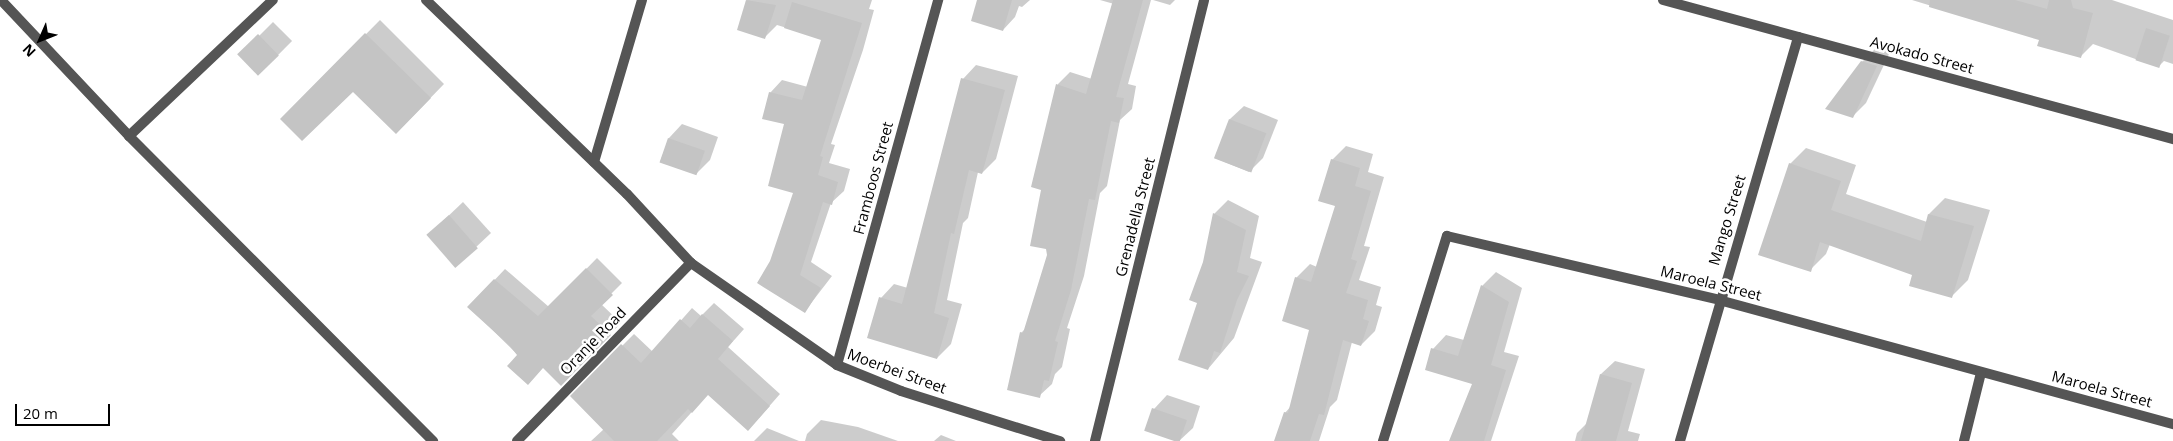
<!DOCTYPE html>
<html>
<head>
<meta charset="utf-8">
<style>
	body { margin:0 }
	#map { position:relative; width:2173px; height:441px; overflow:hidden; background:#fff; font-family:"Open Sans",sans-serif }
	div>[style] { position:absolute }
	.shadow>* { inset:0; background:#0003; transform-origin:0 0 }
	.building>* { inset:0; background:#c4c4c4; transform-origin:0 0 }
	.minor>* { height:10px; margin:-5px; padding:0 5px; transform-origin:5px; border-radius:5px; background:#555 }
	.tertiary>* { height:10px; margin:-5px; padding:0 5px; transform-origin:5px; border-radius:5px; background:#555 }
	span { translate:-50% -50%; white-space:nowrap; text-align:center; line-height:1.15; -webkit-text-stroke:5px #fff; paint-order:stroke }
	.street-label { font-size:15px; color:#000 }
	.north { position:absolute; left:15px; top:15px; width:50px; height:50px; -webkit-text-stroke:4px #fff; paint-order:stroke; rotate:226deg; font-size:14px; font-weight:700; line-height:20px; text-align:center; color:#000 }
	.north::after { content:''; display:block; margin:auto; width:18px; height:22px; background:#000; clip-path:polygon(50% 0,100% 100%,50% 72%,0 100%) }
	.scale { position:absolute; left:15px; top:404px; width:95px; height:22px; box-sizing:border-box; border:2px solid #000; border-top:0; padding-left:6px; font-size:15px; line-height:18px; white-space:nowrap; color:#000; -webkit-text-stroke:4px #fff; paint-order:stroke }
</style>
</head>
<body>
<div id="map">
	<div class="shadow">
		<i style="clip-path:polygon(747px 0,872px 0,869px 9px,874px 10px,863px 50px,831px 144px,835px 145px,829px 163px,850px 169px,844px 191px,831px 203px,811px 262px,832px 276px,805px 311px,772px 262px,795px 193px,785px 123px,770px 93px,782px 80px,808px 87px,823px 39px,777px 25px,765px 37px,739px 29px)"></i>
		<i style="clip-path:polygon(978px 0,1030px 0,1022px 7px,1019px 6px,1015px 17px,1003px 30px)"></i>
		<i style="clip-path:polygon(1100px 0,1151px 0,1128px 84px,1136px 86px,1132px 109px,1120px 120px,1107px 186px,1100px 193px,1084px 276px,1067px 328px,1070px 329px,1062px 367px,1055px 374px,1052px 384px,1039px 396px,1021px 333px,1026px 328px,1049px 255px,1043px 189px,1032px 186px,1058px 84px,1070px 72px,1092px 79px,1114px 4px)"></i>
		<i style="clip-path:polygon(1153px 0,1175px 0,1170px 5px)"></i>
		<i style="clip-path:polygon(1912px 0,2112px 0,2173px 20px,2173px 64px,2164px 61px,2158px 67px,2093px 44px,2080px 57px,2040px 39px)"></i>
		<i style="clip-path:polygon(380px 20px,444px 84px,410px 119px,353px 91px,282px 119px)"></i>
		<i style="left:273px;top:22px;width:27px;height:47px;rotate:45deg"></i>
		<i style="clip-path:polygon(1876px 48px,1890px 52px,1866px 103px,1853px 116px,1862px 62px)"></i>
		<i style="clip-path:polygon(976px 65px,1018px 76px,996px 159px,982px 173px,978px 172px,968px 218px,963px 223px,947px 300px,962px 304px,951px 344px,937px 358px,881px 298px,894px 284px,908px 288px,963px 79px)"></i>
		<i style="clip-path:polygon(1244px 106px,1278px 120px,1263px 158px,1249px 172px,1215px 158px,1230px 119px)"></i>
		<i style="clip-path:polygon(682px 124px,718px 137px,710px 160px,696px 174px,660px 162px,669px 138px)"></i>
		<i style="clip-path:polygon(1346px 146px,1373px 154px,1368px 172px,1384px 177px,1364px 246px,1370px 247px,1359px 280px,1381px 287px,1376px 305px,1382px 307px,1375px 331px,1361px 345px,1352px 342px,1337px 400px,1330px 407px,1319px 441px,1275px 441px,1285px 413px,1291px 406px,1311px 329px,1296px 278px,1310px 264px,1317px 267px,1337px 206px,1332px 160px)"></i>
		<i style="clip-path:polygon(1806px 148px,1856px 165px,1846px 194px,1927px 222px,1929px 214px,1945px 198px,1990px 210px,1968px 280px,1952px 296px,1913px 274px,1830px 244px,1826px 254px,1810px 270px,1790px 164px)"></i>
		<i style="clip-path:polygon(1228px 200px,1259px 216px,1250px 258px,1262px 262px,1234px 338px,1208px 369px,1199px 302px,1214px 214px)"></i>
		<i style="clip-path:polygon(463px 202px,491px 233px,457px 265px,443px 221px)"></i>
		<i style="clip-path:polygon(597px 258px,622px 283px,601px 304px,621px 323px,561px 385px,544px 367px,518px 355px,469px 307px,505px 269px,549px 307px)"></i>
		<i style="clip-path:polygon(1496px 272px,1522px 288px,1504px 352px,1519px 356px,1491px 441px,1450px 441px,1474px 384px,1433px 349px,1446px 335px,1464px 340px,1482px 286px)"></i>
		<i style="clip-path:polygon(714px 303px,744px 329px,728px 347px,780px 394px,759px 418px,708px 394px,672px 434px,679px 441px,591px 441px,604px 429px,572px 396px,634px 334px,653px 352px,692px 308px,701px 316px)"></i>
		<i style="clip-path:polygon(1615px 361px,1645px 369px,1628px 431px,1640px 434px,1638px 441px,1575px 441px,1577px 433px,1587px 423px,1601px 374px)"></i>
		<i style="clip-path:polygon(1167px 395px,1200px 406px,1193px 428px,1179px 441px,1146px 430px,1154px 409px)"></i>
		<i style="clip-path:polygon(821px 420px,858px 427px,898px 441px,805px 441px,807px 434px)"></i>
		<i style="clip-path:polygon(767px 428px,799px 441px,754px 441px)"></i>
		<i style="clip-path:polygon(941px 435px,956px 441px,934px 441px)"></i>
	</div>
	<div class="building">
		<i style="clip-path:polygon(746px 0,776px 5px,765px 39px,737px 30px)"></i>
		<i style="clip-path:polygon(977px 0,1012px 0,1003px 31px,971px 21px)"></i>
		<i style="clip-path:polygon(1113px 0,1143px 0,1116px 97px,1124px 98px,1119px 123px,1111px 121px,1095px 200px,1089px 199px,1071px 290px,1055px 341px,1058px 342px,1049px 381px,1044px 380px,1040px 398px,1007px 390px,1020px 332px,1023px 333px,1047px 255px,1046px 249px,1030px 246px,1041px 190px,1031px 187px,1056px 84px,1086px 94px)"></i>
		<i style="clip-path:polygon(1930px 0,2015px 0,2047px 9px,2049px 0,2071px 0,2073px 8px,2093px 13px,2081px 58px,2037px 46px,2039px 40px,1929px 7px)"></i>
		<i style="clip-path:polygon(792px 2px,862px 23px,820px 156px,823px 157px,818px 175px,838px 182px,832px 205px,823px 202px,800px 275px,821px 288px,805px 313px,757px 283px,770px 261px,793px 193px,768px 186px,784px 124px,762px 119px,769px 92px,802px 100px,821px 40px,784px 28px)"></i>
		<i style="left:2146px;top:28px;width:25px;height:34px;rotate:18deg"></i>
		<i style="clip-path:polygon(365px 33px,431px 98px,396px 134px,353px 92px,302px 141px,280px 119px)"></i>
		<i style="left:258px;top:34px;width:30px;height:29px;rotate:46deg"></i>
		<i style="clip-path:polygon(1861px 61px,1877px 66px,1853px 118px,1825px 109px)"></i>
		<i style="clip-path:polygon(961px 78px,1005px 90px,982px 174px,969px 170px,954px 234px,951px 233px,934px 313px,949px 318px,937px 359px,867px 338px,879px 297px,902px 304px)"></i>
		<i style="left:1229px;top:119px;width:40px;height:42px;rotate:21deg"></i>
		<i style="left:668px;top:138px;width:39px;height:26px;rotate:19deg"></i>
		<i style="clip-path:polygon(1331px 159px,1360px 168px,1355px 186px,1371px 191px,1351px 259px,1357px 261px,1346px 293px,1368px 300px,1363px 319px,1369px 321px,1361px 346px,1343px 340px,1324px 415px,1319px 414px,1310px 441px,1274px 441px,1284px 412px,1288px 413px,1309px 330px,1282px 321px,1295px 277px,1311px 282px,1335px 206px,1318px 201px)"></i>
		<i style="clip-path:polygon(1789px 163px,1841px 181px,1831px 210px,1921px 241px,1928px 214px,1974px 226px,1952px 298px,1909px 286px,1912px 275px,1820px 242px,1811px 272px,1758px 255px)"></i>
		<i style="clip-path:polygon(1213px 213px,1246px 230px,1237px 272px,1249px 276px,1237px 300px,1220px 353px,1214px 351px,1208px 370px,1178px 360px,1197px 303px,1189px 300px,1203px 262px)"></i>
		<i style="left:449px;top:215px;width:44px;height:30px;rotate:49deg"></i>
		<i style="clip-path:polygon(586px 268px,613px 295px,591px 316px,611px 335px,561px 386px,543px 368px,528px 385px,507px 366px,517px 355px,509px 345px,467px 307px,494px 279px,538px 316px)"></i>
		<i style="clip-path:polygon(1481px 285px,1509px 302px,1491px 365px,1506px 370px,1484px 441px,1449px 441px,1472px 384px,1425px 370px,1431px 348px,1458px 356px)"></i>
		<i style="clip-path:polygon(702px 314px,733px 341px,718px 359px,770px 406px,748px 431px,708px 395px,692px 413px,688px 409px,657px 441px,614px 441px,570px 396px,621px 344px,641px 363px,680px 319px,690px 328px)"></i>
		<i style="clip-path:polygon(1600px 374px,1632px 383px,1616px 441px,1581px 441px)"></i>
		<i style="left:1152px;top:408px;width:37px;height:24px;rotate:19deg"></i>
	</div>
	<div class="minor">
		<i style="left:426px;top:0;width:279px;rotate:44deg"></i>
		<i style="left:627px;top:194px;width:94px;rotate:47.2deg"></i>
		<i style="left:691px;top:263px;width:178px;rotate:34.9deg"></i>
		<i style="left:837px;top:365px;width:69px;rotate:22.1deg"></i>
		<i style="left:901px;top:391px;width:167px;rotate:17.5deg"></i>
		<i style="left:1663px;top:0;width:529px;rotate:15.25deg"></i>
		<i style="left:129px;top:136px;width:198px;rotate:-43.4deg"></i>
		<i style="left:594px;top:162px;width:169px;rotate:-73.5deg"></i>
		<i style="left:837px;top:365px;width:379px;rotate:-74.5deg"></i>
		<i style="left:517px;top:441px;width:249px;rotate:-45.7deg"></i>
		<i style="left:1095px;top:441px;width:454px;rotate:-76.1deg"></i>
		<i style="left:1383px;top:441px;width:215px;rotate:-72.7deg"></i>
		<i style="left:1447px;top:236px;width:279px;rotate:13.2deg"></i>
		<i style="left:1719px;top:300px;width:471px;rotate:15.3deg"></i>
		<i style="left:1680px;top:441px;width:421px;rotate:-73.7deg"></i>
		<i style="left:1964px;top:441px;width:70px;rotate:-76deg"></i>
	</div>
	<div class="tertiary">
		<i style="left:1px;top:0;width:187px;rotate:46.7deg"></i>
		<i style="left:129px;top:136px;width:431px;rotate:45.1deg"></i>
	</div>
	<div class="street-label">
		<span style="left:1922px;top:55px;rotate:15deg">Avokado Street</span>
		<span style="left:873px;top:178px;rotate:-75deg">Framboos Street</span>
		<span style="left:1135px;top:217px;rotate:-76deg">Grenadella Street</span>
		<span style="left:1727px;top:220px;rotate:-73deg">Mango Street</span>
		<span style="left:1711px;top:283px;rotate:14deg">Maroela Street</span>
		<span style="left:593px;top:341px;rotate:-46deg">Oranje Road</span>
		<span style="left:897px;top:371px;rotate:20deg">Moerbei Street</span>
		<span style="left:2102px;top:389px;rotate:15deg">Maroela Street</span>
	</div>
	<div class="north">N</div>
	<div class="scale">20 m</div>
</div>
</body>
</html>
